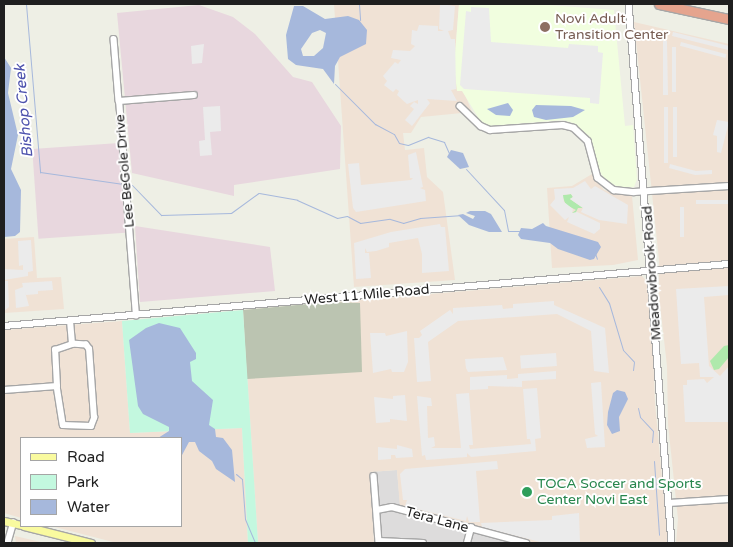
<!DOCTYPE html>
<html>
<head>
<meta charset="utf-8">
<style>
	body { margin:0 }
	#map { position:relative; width:733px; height:547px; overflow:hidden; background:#eeefe5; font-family:"Varela Round",sans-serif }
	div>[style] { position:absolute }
	.residential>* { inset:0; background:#dddcdc }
	.commercial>* { inset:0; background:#f0e2d5 }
	.industrial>* { inset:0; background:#e8d7de; transform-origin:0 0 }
	.education>* { inset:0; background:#f1fedf }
	.construction>* { inset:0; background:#bbc4b1 }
	.grass>* { inset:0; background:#afe9ac }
	.park>* { inset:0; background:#c3f8df }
	.parking>* { inset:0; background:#ebebeb; transform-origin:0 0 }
	.water>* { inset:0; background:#a6b8dc }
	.stream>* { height:1px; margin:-0.5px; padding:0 0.5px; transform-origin:0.5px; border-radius:0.5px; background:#a6b8dc }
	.roads { filter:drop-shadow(1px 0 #a6a6a6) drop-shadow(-1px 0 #a6a6a6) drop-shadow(0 1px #a6a6a6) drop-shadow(0 -1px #a6a6a6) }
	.minor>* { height:5.5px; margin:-2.75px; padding:0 2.75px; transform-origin:2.75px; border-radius:2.75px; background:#fff }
	.major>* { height:7px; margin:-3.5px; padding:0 3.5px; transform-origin:3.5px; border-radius:3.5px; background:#f9fa9f }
	.highway>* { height:9px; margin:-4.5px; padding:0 4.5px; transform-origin:4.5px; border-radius:4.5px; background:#e5a48e }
	.dots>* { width:14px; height:14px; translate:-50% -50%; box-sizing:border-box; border:2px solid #fff; border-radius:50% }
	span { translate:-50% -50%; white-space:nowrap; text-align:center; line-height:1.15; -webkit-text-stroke:4px #fff; paint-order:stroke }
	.education-label { font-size:14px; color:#785e54 }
	.left { translate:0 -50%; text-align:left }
	.street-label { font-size:14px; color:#1f1f1f }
	.leisure-label { font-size:14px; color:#27864d }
	.water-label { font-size:15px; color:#4d52ad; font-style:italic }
	.frame { position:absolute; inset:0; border:5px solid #1f1f1f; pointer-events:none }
	.legend { position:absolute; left:20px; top:437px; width:162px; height:90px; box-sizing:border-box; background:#fff; border:1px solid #a5a5a5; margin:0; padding:6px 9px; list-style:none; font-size:15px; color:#1f1f1f }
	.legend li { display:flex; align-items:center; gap:10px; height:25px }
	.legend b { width:25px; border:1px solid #a5a5a5 }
</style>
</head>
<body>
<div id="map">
	<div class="residential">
		<i style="clip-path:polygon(397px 470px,401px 514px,515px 543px,374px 543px,370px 472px)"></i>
	</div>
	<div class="commercial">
		<i style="clip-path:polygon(334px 4px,459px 4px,454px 67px,472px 112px,421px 117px,411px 133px,403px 133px,405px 150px,424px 148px,427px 177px,443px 192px,455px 280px,354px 287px)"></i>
		<i style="clip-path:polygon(634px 22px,729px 44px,729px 543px,676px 543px,678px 519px,668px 424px,667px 366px,659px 296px,659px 260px)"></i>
		<i style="clip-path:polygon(592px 174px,604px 190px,632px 196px,638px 260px,613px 265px,552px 268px,547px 188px,572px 186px)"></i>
		<i style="clip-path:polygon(34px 237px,37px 278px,61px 277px,64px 309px,4px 313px,4px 239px)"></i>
		<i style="clip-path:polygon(642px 276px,648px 283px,651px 296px,655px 403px,668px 543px,536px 543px,400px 508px,397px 470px,370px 472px,374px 543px,258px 543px,243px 310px)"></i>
		<i style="clip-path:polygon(122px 321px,130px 433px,242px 428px,248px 543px,117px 543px,51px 526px,181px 526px,181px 438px,21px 438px,21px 518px,4px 513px,4px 330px)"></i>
		<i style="clip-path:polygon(15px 536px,45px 543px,16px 543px)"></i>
	</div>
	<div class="industrial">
		<i style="clip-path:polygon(199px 5px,233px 17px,255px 34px,293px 77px,312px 82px,341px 126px,340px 169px,234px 185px,234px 196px,132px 173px,117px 13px)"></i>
		<i style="left:119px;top:143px;width:90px;height:87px;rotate:86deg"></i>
		<i style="clip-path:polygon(135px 226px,270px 247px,275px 291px,140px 302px)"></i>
	</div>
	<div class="education">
		<i style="clip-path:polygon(459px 4px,536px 4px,614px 10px,625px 126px,633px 125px,637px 179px,634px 187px,619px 187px,606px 181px,598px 169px,590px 137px,573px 123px,563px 120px,489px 126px,481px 122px,462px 91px,457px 91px,454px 67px)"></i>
	</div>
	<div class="construction">
		<i style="clip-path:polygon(329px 302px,360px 303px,362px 372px,247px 379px,243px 310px)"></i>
	</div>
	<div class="grass">
		<i style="clip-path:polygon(571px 194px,573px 197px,570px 199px,583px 208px,578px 208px,575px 214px,572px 213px,576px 210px,566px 205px,563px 198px,563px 195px)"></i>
		<i style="clip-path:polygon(729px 345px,729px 357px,719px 369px,714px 370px,710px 361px,724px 346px)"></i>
	</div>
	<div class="park">
		<i style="clip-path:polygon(243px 310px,254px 480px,258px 543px,248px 543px,242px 428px,130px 433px,122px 321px)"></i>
	</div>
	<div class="parking">
		<i style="clip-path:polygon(440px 4px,455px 6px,453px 30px,448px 31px,451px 39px,455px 39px,456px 89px,451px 90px,457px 101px,427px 99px,430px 103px,412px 126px,405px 120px,414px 109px,410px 106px,414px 102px,418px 104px,418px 100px,407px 104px,397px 95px,399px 91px,396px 89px,393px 92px,384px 85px,387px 81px,383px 76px,395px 62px,398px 64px,401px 60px,391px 58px,393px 50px,410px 51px,415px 46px,411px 44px,412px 30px,417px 31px,419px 25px,438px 26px,438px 31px,444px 31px,439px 29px)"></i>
		<i style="clip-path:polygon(471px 7px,489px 8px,491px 42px,568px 48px,569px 44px,598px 46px,598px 52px,603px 53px,599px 104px,590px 103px,590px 98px,464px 89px,460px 85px,466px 11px,471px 12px)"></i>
		<i style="left:673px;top:32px;width:58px;height:4px;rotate:14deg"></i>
		<i style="clip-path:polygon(663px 41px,667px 41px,668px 95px,663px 95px)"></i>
		<i style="left:681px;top:42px;width:47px;height:4px;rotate:15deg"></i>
		<i style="clip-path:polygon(204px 44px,202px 63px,192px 64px,191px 46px)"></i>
		<i style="left:672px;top:47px;width:4px;height:45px"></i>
		<i style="clip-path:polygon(220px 106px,221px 131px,210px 132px,212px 155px,200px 156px,199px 141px,205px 140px,203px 107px)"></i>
		<i style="left:664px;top:107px;width:4px;height:56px"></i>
		<i style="left:673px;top:107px;width:4px;height:50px"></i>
		<i style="clip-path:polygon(717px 120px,729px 122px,721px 153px,717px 152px,717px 136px,713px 135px)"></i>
		<i style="clip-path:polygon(416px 152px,423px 187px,420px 188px,425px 190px,426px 201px,356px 212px,353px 208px,348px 164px,359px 163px,361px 185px,411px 180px,413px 178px,410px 178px,408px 155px)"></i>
		<i style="clip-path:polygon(670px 164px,696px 171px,712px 170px,712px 174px,695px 175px,669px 168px)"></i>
		<i style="clip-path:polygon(585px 181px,591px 189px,595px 186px,628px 205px,627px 224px,599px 220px,581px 212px,583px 208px,570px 199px,573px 197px,571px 194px,563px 195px,564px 202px,573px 209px,572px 213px,577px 212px,600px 223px,600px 229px,594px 234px,567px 222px,569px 217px,565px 220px,550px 205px,555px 199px,554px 189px,573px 188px)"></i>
		<i style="left:729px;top:200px;width:4px;height:33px;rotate:90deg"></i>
		<i style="left:680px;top:207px;width:4px;height:30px"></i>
		<i style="clip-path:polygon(440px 224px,441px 227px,445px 227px,449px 271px,422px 273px,422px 254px,418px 238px,389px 243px,389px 247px,376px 251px,367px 252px,365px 248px,365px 253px,369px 253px,371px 278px,356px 279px,354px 243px,391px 232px)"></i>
		<i style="clip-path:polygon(31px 240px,33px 271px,28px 272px,28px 276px,4px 280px,4px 269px,23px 270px,23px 265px,19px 266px,18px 241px)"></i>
		<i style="clip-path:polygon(4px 281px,8px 281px,9px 307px,4px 311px)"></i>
		<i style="clip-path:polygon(52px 281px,53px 290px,38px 291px,38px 294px,26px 295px,25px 292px,29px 306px,16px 308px,15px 290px,23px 287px,22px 283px)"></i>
		<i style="clip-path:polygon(729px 286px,729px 295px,704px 297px,709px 366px,720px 376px,729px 366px,729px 422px,685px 422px,683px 385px,687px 385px,687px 380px,704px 379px,707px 383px,714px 377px,700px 377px,699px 363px,681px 364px,676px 289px)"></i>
		<i style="clip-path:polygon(554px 301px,554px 305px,605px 328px,609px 373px,594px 371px,591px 331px,557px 314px,458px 321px,428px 342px,431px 381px,417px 382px,414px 338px,419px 338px,422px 335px,420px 331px,450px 310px,453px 314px,453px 308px,502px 305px,503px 309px,513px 308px,513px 304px)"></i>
		<i style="clip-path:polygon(407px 331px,408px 362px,404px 372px,392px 372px,391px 369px,373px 373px,370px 333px,385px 333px,386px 336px)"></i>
		<i style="left:556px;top:353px;width:13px;height:36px;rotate:86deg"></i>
		<i style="clip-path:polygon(503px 357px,507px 370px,468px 372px,466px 368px,465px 359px)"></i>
		<i style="clip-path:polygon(556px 371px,556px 379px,522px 381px,522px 387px,488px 386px,488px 389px,470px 390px,470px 377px,507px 375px,507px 379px,518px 378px,518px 374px)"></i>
		<i style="clip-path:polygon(601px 382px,605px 447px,587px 448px,585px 439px,598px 436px,595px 434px,591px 383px)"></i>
		<i style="clip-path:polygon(537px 388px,541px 438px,535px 439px,536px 451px,471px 457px,467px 453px,467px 457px,426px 460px,425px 455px,422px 456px,417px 396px,431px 398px,432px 406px,427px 406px,428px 438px,434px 437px,435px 446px,431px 448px,461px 448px,456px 394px,469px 393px,473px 445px,469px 445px,470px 449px,531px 444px,530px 439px,527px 439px,523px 389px)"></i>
		<i style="clip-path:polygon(405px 395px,407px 421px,390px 419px,390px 422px,376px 423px,374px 397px,393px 399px,393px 396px)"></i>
		<i style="clip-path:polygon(397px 445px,412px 449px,413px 457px,396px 458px,395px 455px,391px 455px,391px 459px,378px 460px,378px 447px,397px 449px)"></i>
		<i style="clip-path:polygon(497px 461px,498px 469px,476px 471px,480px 522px,469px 522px,467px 516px,466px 521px,405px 506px,407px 500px,403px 500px,400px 474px,405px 469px)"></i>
		<i style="clip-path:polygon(579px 513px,580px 543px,544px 543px,482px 527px,481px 523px,552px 520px,552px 516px)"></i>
	</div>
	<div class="water">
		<i style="clip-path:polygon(evenodd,294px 6px,303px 6px,325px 19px,348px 16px,359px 20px,367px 30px,366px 44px,340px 57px,335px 66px,334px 84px,323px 69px,296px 65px,288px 59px,286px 35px,294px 6px,320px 30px,326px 33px,323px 48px,314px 56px,303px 56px,301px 49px,312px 33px,320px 30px)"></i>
		<i style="clip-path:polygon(4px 57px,11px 68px,8px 93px,18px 135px,11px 169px,21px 190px,20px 232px,15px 236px,4px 237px)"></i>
		<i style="clip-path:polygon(508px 103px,513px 110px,510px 116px,496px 115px,487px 109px)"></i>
		<i style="clip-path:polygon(536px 105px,571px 106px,585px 110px,573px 117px,546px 120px,534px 117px,532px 110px)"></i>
		<i style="clip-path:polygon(451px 150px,463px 153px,469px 167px,460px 169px,447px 157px)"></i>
		<i style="clip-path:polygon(470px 211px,485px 211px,491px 214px,502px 232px,489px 232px,469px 225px,458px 215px,463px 214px,473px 219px,475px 216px,466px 213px)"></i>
		<i style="clip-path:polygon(543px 223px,546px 226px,598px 242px,601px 247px,594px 259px,590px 260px,558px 249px,550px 243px,521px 239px,518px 235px,521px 228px,532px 229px)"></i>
		<i style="clip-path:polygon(159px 323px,180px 328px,196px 353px,196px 359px,190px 362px,192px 381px,213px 400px,209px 425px,215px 429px,216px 437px,223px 438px,232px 450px,235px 482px,216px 469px,212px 461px,199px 451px,195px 442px,189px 442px,181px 457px,181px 438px,158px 438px,169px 431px,169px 427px,143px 414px,138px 406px,129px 340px,146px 328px)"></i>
		<i style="clip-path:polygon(617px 390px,625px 392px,628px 399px,619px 417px,620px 431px,612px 434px,607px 425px,608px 412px,613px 393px)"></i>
	</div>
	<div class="stream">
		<i style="left:26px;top:4px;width:169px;rotate:85.2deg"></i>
		<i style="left:40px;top:172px;width:84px;rotate:8.2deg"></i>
		<i style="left:359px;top:4px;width:16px;rotate:86deg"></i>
		<i style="left:335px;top:84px;width:57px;rotate:45deg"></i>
		<i style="left:375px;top:124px;width:21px;rotate:28deg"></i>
		<i style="left:394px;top:134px;width:10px;rotate:61deg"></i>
		<i style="left:399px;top:143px;width:9px;rotate:13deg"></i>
		<i style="left:408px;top:145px;width:22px;rotate:-22deg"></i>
		<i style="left:428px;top:137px;width:17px;rotate:17deg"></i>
		<i style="left:444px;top:142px;width:12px;rotate:66deg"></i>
		<i style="left:466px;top:169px;width:56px;rotate:47.2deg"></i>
		<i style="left:504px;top:210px;width:21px;rotate:79deg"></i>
		<i style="left:508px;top:231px;width:11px"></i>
		<i style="left:127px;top:184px;width:5px;rotate:11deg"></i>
		<i style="left:132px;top:185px;width:42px;rotate:46deg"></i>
		<i style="left:161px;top:215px;width:70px;rotate:-1.6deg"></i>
		<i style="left:231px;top:213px;width:34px;rotate:-36deg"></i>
		<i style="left:259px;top:193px;width:39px;rotate:10deg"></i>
		<i style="left:297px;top:200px;width:44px;rotate:24.2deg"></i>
		<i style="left:337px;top:218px;width:10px;rotate:-11deg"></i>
		<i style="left:347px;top:216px;width:15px;rotate:28deg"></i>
		<i style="left:360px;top:223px;width:30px;rotate:-8deg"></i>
		<i style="left:390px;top:219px;width:14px;rotate:17deg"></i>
		<i style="left:403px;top:223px;width:18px;rotate:-16deg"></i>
		<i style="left:420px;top:218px;width:39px;rotate:-4deg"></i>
		<i style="left:595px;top:253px;width:6px;rotate:72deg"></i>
		<i style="left:599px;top:287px;width:19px;rotate:58deg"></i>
		<i style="left:609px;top:303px;width:49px;rotate:73.4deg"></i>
		<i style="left:623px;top:350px;width:16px;rotate:47deg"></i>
		<i style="left:634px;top:362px;width:8px;rotate:97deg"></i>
		<i style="left:638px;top:408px;width:9px;rotate:77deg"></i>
		<i style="left:640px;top:417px;width:19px;rotate:47deg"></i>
		<i style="left:653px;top:431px;width:11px;rotate:95deg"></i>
		<i style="left:654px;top:461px;width:74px;rotate:86.1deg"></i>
		<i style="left:236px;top:474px;width:8px;rotate:40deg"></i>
		<i style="left:242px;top:479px;width:40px;rotate:85.7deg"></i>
		<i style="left:245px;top:519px;width:26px;rotate:67deg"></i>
	</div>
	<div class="roads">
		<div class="minor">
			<i style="left:629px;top:4px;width:541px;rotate:85.44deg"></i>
			<i style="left:114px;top:39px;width:62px;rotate:85.4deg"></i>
			<i style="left:460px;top:106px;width:29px;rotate:44deg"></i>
			<i style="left:481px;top:126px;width:10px;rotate:24deg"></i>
			<i style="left:490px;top:130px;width:73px;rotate:-3.9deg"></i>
			<i style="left:563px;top:125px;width:11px;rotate:15deg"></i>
			<i style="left:574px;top:128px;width:19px;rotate:43deg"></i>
			<i style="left:588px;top:141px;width:38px;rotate:75deg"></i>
			<i style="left:598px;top:178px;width:20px;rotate:37deg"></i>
			<i style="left:614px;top:190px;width:20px;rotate:6deg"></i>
			<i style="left:634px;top:192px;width:95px;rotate:-3.6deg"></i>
			<i style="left:136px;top:316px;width:216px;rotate:-94.5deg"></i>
			<i style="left:119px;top:101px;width:75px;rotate:-4.6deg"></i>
			<i style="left:4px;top:326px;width:728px;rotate:-4.89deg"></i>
			<i style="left:57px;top:386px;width:39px;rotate:81deg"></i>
			<i style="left:63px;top:425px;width:28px;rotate:2deg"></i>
			<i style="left:91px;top:426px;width:9px;rotate:-69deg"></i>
			<i style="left:94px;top:418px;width:69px;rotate:-94.1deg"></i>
			<i style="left:89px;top:349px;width:5px;rotate:-127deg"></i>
			<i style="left:86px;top:345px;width:14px;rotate:-176deg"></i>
			<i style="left:4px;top:390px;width:53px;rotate:-4.3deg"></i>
			<i style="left:57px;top:386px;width:36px;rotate:-93deg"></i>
			<i style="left:55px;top:350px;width:18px;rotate:-19deg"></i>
			<i style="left:72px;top:344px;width:23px;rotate:-95deg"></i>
			<i style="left:374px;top:476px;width:67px;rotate:85.7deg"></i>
			<i style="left:669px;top:503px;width:60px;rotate:-3.8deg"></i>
			<i style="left:377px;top:510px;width:15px;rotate:-11deg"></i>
			<i style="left:392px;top:507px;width:139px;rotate:15deg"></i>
			<i style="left:8px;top:541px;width:19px;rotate:-74deg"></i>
			<i style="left:379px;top:541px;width:44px;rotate:2.6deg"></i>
			<i style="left:467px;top:543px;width:16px;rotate:-75deg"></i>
		</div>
		<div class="major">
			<i style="left:4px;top:521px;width:17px;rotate:13deg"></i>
			<i style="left:24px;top:526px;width:69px;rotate:14.2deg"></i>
		</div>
		<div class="highway">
			<i style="left:659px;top:4px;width:72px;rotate:12.1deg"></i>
		</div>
	</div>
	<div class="dots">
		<i style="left:545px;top:27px;background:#8d6e63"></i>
		<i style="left:527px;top:492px;background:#2e9e5b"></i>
	</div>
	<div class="education-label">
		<span class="left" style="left:555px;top:27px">Novi Adult<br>Transition Center</span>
	</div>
	<div class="street-label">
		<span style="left:125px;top:171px;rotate:-95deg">Lee BeGole Drive</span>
		<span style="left:652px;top:273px;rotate:-94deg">Meadowbrook Road</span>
		<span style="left:367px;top:295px;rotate:-5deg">West 11 Mile Road</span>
		<span style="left:437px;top:520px;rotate:15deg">Tera Lane</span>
	</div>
	<div class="leisure-label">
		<span class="left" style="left:537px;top:492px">TOCA Soccer and Sports<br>Center Novi East</span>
	</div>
	<div class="water-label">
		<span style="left:24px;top:111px;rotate:-95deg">Bishop Creek</span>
	</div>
	<div class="frame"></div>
	<ul class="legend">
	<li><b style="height:6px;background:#f9fa9f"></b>Road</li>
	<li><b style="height:14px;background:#c3f8df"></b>Park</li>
	<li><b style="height:14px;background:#a6b8dc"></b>Water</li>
	</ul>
</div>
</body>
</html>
